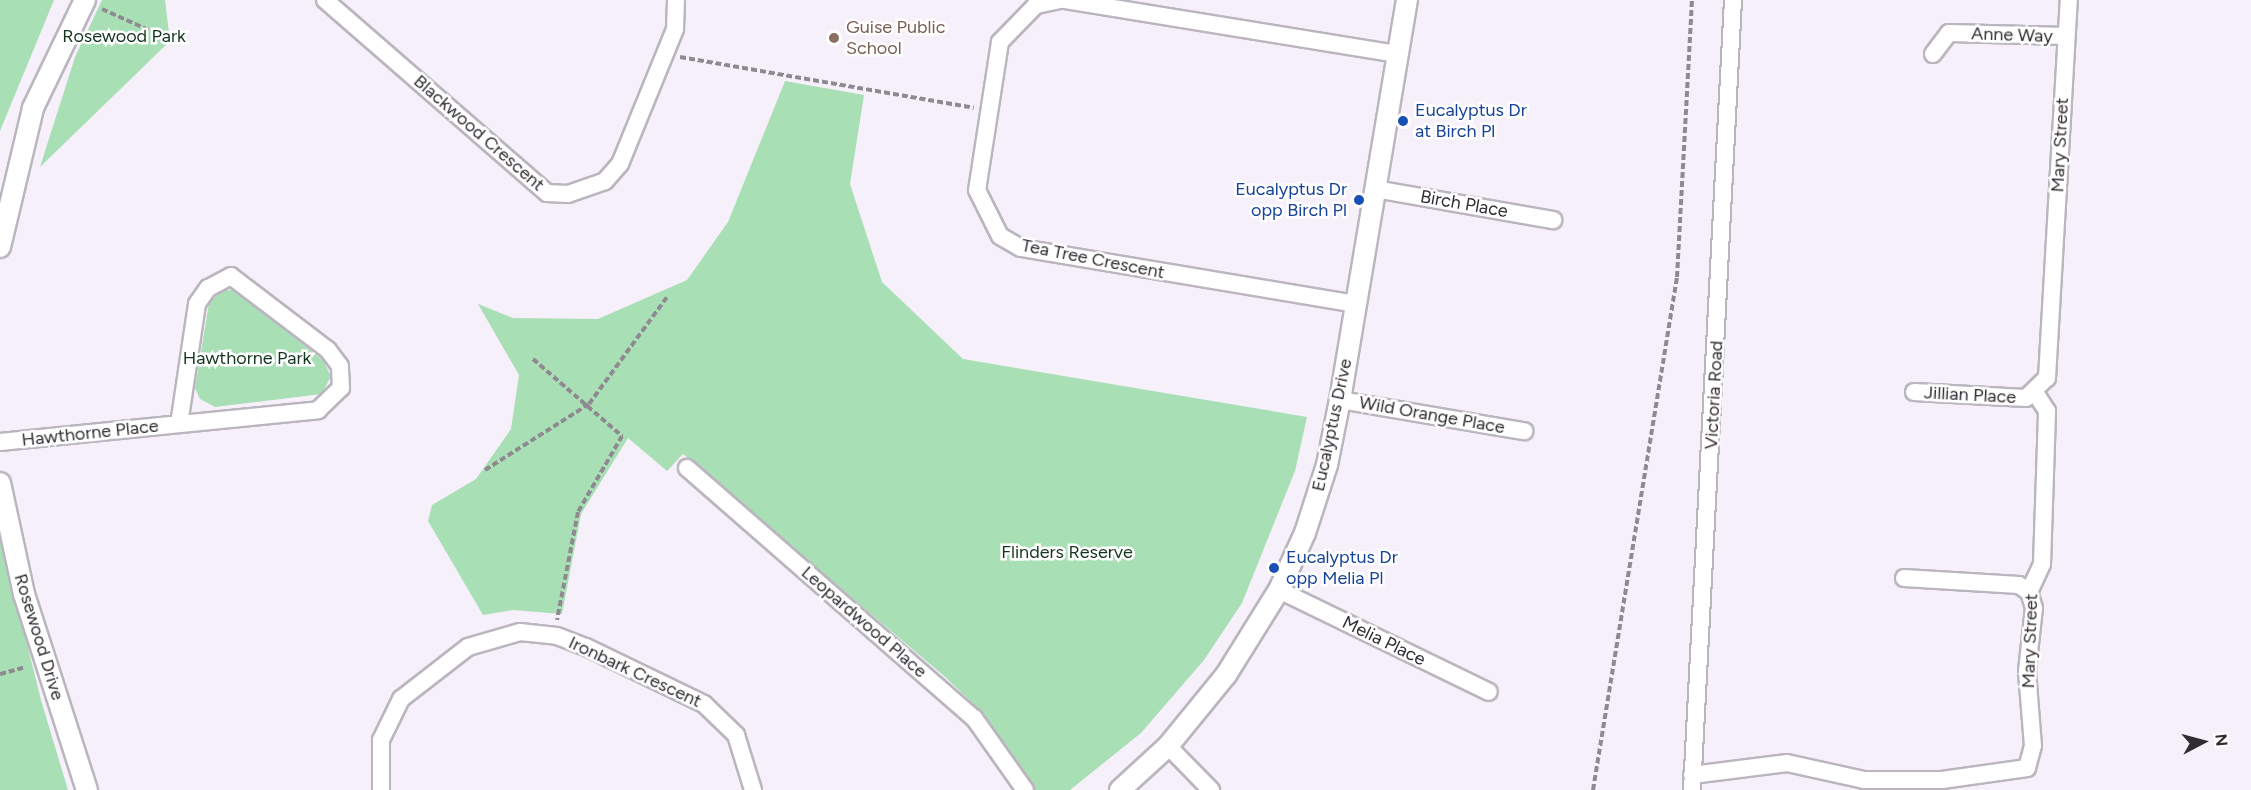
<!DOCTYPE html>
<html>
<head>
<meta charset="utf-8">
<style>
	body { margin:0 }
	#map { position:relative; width:2251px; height:790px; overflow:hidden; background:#f6f0fb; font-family:Figtree,sans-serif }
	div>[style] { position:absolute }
	.green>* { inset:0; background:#a9dfb5 }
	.path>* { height:4px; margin-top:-2px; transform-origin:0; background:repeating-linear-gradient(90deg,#8f8a92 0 6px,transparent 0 9px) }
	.roads { filter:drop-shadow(2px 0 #bab5bf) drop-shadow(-2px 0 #bab5bf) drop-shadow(0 2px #bab5bf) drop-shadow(0 -2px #bab5bf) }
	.minor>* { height:16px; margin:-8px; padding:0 8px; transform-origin:8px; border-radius:8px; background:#fff }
	.tertiary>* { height:20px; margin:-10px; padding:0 10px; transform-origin:10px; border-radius:10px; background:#fff }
	.dots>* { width:16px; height:16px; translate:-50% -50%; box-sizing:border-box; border:3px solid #fff; border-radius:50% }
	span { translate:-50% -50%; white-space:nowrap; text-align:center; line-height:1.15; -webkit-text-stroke:5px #fff; paint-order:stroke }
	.education-label { font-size:18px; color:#785e54 }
	.left { translate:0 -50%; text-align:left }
	.street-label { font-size:18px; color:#302d32 }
	.park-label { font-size:18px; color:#15361e }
	.transit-label { font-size:18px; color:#164399 }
	.right { translate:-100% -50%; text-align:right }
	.north { position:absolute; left:2173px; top:712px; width:60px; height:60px; -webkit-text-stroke:4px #fff; paint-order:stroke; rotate:84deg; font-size:16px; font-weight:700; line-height:24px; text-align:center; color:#302d32 }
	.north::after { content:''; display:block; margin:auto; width:21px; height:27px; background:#302d32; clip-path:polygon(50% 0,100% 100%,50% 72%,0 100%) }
</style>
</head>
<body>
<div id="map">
	<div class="green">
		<i style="clip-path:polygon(0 0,54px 0,0 131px)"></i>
		<i style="clip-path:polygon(102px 0,165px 0,170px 41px,40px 167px,75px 57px)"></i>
		<i style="clip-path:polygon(785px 81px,864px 95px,850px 184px,882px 282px,963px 359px,1307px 417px,1295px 471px,1242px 603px,1204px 660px,1141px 733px,1070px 790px,1034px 790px,984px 714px,944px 676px,683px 454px,667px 471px,628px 438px,581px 514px,562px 614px,513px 610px,483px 615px,428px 521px,432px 505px,476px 479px,511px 429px,519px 375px,478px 304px,513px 318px,598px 319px,687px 280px,728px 222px)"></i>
		<i style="clip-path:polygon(222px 290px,233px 290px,323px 360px,331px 376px,322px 394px,215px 407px,200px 399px,195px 388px,209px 303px)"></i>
		<i style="clip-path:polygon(0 535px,41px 700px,68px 790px,0 790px)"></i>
	</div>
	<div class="path">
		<i style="left:102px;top:9px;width:56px;rotate:24.3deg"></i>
		<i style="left:680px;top:57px;width:298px;rotate:9.8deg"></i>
		<i style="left:533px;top:359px;width:118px;rotate:40.9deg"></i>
		<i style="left:622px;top:436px;width:88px;rotate:120.1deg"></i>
		<i style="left:578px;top:512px;width:110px;rotate:101deg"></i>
		<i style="left:485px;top:470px;width:123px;rotate:-32.4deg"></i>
		<i style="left:589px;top:404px;width:132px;rotate:-53.9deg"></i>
		<i style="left:0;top:674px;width:24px;rotate:-15deg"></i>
		<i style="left:1593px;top:790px;width:520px;rotate:-80.7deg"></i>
		<i style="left:1677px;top:277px;width:277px;rotate:-86.9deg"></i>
	</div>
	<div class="roads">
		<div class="minor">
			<i style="left:325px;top:0;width:294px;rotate:41deg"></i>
			<i style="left:547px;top:193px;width:21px;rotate:3deg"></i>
			<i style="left:568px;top:194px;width:39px;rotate:-19deg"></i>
			<i style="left:605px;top:181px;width:23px;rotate:-49deg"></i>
			<i style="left:620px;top:164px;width:146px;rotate:-67.8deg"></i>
			<i style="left:675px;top:29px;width:29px;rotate:-88deg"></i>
			<i style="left:1060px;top:0;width:25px;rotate:168deg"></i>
			<i style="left:1036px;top:5px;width:52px;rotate:134.2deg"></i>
			<i style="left:1000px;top:42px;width:150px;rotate:98.8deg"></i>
			<i style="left:977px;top:190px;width:51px;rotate:63.4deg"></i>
			<i style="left:1000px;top:236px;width:24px;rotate:30deg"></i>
			<i style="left:1021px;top:248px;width:340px;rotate:9.5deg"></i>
			<i style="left:1064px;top:0;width:338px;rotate:9.2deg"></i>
			<i style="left:1933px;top:54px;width:26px;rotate:-53deg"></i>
			<i style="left:1949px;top:33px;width:117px;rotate:1.5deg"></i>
			<i style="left:1375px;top:189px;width:181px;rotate:9.9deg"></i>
			<i style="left:1914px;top:392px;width:112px;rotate:3.1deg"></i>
			<i style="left:2026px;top:398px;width:29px;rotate:-44deg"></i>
			<i style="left:2047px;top:378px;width:379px;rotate:-86.7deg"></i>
			<i style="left:1340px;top:400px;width:187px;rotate:9.6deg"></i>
			<i style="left:0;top:442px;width:320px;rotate:-5.7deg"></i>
			<i style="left:318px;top:410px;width:32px;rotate:-44deg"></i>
			<i style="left:341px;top:388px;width:22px;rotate:-93deg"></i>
			<i style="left:340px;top:366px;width:20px;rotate:-127deg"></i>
			<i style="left:328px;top:350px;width:122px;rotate:-142.7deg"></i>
			<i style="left:231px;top:276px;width:26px;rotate:152deg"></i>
			<i style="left:208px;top:288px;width:19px;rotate:125deg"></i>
			<i style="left:197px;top:304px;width:121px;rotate:98.5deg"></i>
			<i style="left:687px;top:468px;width:381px;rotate:41.1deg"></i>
			<i style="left:974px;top:718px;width:88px;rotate:54.7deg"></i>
			<i style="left:1904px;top:578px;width:115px;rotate:3.5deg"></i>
			<i style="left:2019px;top:585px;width:12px;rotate:35deg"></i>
			<i style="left:1279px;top:590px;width:233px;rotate:25.9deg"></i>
			<i style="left:1168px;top:746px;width:62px;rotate:45.7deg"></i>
			<i style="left:1692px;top:775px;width:96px;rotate:-7.2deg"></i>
			<i style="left:1787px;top:763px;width:79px;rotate:12.4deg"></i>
			<i style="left:1864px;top:780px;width:78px"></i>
			<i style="left:1942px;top:780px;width:86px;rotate:-8deg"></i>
			<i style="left:2027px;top:768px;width:23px;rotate:-75deg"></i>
			<i style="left:2033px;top:746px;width:75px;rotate:-94.6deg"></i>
			<i style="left:2027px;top:671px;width:63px;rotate:-83.7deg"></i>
			<i style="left:2034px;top:608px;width:17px;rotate:-107deg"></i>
			<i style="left:2029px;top:592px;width:31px;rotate:-65deg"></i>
			<i style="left:2042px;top:564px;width:153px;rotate:-88.1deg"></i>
			<i style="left:2047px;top:411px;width:20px;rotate:-123deg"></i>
			<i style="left:381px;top:790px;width:50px;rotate:-90deg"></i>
			<i style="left:381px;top:740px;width:46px;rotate:-64deg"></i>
			<i style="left:401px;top:699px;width:85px;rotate:-37.8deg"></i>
			<i style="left:468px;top:647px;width:54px;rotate:-16.1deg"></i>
			<i style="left:520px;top:632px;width:37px;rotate:6deg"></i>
			<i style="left:557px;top:636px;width:31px;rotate:21deg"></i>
			<i style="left:586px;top:647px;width:131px;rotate:25.8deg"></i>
			<i style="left:704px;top:704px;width:45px;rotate:44.1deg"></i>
			<i style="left:736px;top:735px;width:58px;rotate:72.8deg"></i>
			<i style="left:1692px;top:790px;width:791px;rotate:-87.03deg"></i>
		</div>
		<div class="tertiary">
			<i style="left:0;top:247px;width:143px;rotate:-76.6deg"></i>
			<i style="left:33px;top:108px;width:120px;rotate:-64.3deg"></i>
			<i style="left:0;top:483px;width:114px;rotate:77.8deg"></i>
			<i style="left:24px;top:594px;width:206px;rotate:72.2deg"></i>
			<i style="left:1120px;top:790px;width:65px;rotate:-42.5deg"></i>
			<i style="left:1168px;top:746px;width:92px;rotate:-50.8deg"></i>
			<i style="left:1226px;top:675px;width:100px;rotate:-58.1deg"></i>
			<i style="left:1279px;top:590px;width:63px;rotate:-65.5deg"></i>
			<i style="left:1305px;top:533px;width:71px;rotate:-72.1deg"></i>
			<i style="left:1327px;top:465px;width:66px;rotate:-78.7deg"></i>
			<i style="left:1340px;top:400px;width:406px;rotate:-80.5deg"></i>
		</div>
	</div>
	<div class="dots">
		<i style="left:834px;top:38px;background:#8d6e63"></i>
		<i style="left:1403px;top:121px;background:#1a4fb4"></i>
		<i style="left:1359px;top:200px;background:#1a4fb4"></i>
		<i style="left:1274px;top:568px;background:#1a4fb4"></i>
	</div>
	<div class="education-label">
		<span class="left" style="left:846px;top:38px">Guise Public<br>School</span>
	</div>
	<div class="street-label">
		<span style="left:2012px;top:35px;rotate:2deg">Anne Way</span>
		<span style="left:479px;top:133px;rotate:41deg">Blackwood Crescent</span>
		<span style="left:2060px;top:145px;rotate:-87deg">Mary Street</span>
		<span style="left:1464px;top:204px;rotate:10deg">Birch Place</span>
		<span style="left:1093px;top:259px;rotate:11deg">Tea Tree Crescent</span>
		<span style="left:1714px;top:395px;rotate:-87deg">Victoria Road</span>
		<span style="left:1970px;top:395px;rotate:3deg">Jillian Place</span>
		<span style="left:1432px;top:415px;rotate:10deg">Wild Orange Place</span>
		<span style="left:1332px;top:425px;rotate:-78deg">Eucalyptus Drive</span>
		<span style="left:90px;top:433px;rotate:-6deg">Hawthorne Place</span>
		<span style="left:864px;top:622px;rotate:41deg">Leopardwood Place</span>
		<span style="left:39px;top:637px;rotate:73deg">Rosewood Drive</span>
		<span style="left:1384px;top:641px;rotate:26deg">Melia Place</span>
		<span style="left:2030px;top:641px;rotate:-88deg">Mary Street</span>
		<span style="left:635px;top:672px;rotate:25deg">Ironbark Crescent</span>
	</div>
	<div class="park-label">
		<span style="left:124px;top:36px">Rosewood Park</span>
		<span style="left:247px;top:358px">Hawthorne Park</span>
		<span style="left:1067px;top:552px">Flinders Reserve</span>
	</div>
	<div class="transit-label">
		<span class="left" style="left:1415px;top:121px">Eucalyptus Dr<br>at Birch Pl</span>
		<span class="right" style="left:1347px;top:200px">Eucalyptus Dr<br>opp Birch Pl</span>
		<span class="left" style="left:1286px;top:568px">Eucalyptus Dr<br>opp Melia Pl</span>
	</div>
	<div class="north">N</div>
</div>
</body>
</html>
